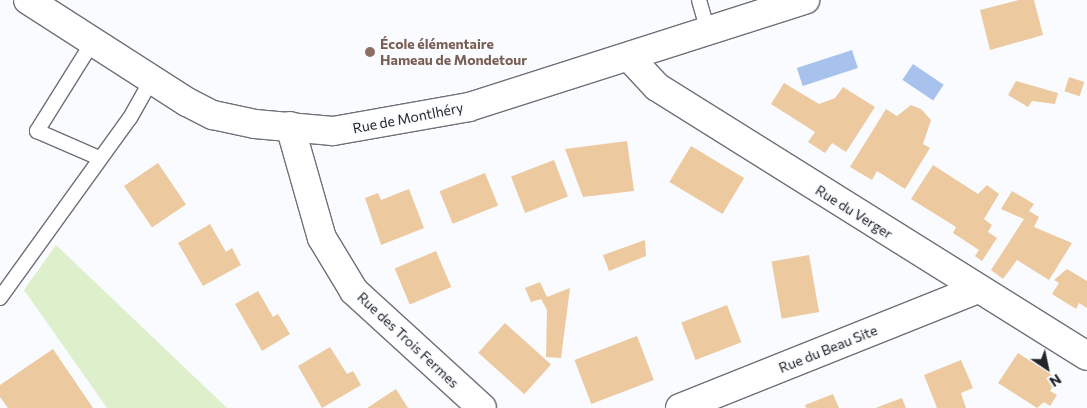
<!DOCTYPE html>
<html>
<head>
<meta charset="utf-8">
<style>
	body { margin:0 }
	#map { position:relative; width:1087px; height:408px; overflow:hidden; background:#f9fbfe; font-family:Commissioner,sans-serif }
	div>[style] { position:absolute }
	.green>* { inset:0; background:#ddefcb }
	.water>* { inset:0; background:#a7c2ed; transform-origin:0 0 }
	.building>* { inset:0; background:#edc99f; transform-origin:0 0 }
	.roads { filter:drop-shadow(1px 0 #6e7178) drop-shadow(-1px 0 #6e7178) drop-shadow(0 1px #6e7178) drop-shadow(0 -1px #6e7178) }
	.lane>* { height:14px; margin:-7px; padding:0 7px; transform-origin:7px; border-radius:7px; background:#fff }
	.street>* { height:28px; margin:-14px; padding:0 14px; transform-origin:14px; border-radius:14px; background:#fff }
	.secondary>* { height:28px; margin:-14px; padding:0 14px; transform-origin:14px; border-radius:14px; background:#fff }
	.dots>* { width:14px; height:14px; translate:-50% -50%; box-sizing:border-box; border:2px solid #f9fbfe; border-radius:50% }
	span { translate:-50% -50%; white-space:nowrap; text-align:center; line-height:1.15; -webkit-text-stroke:4px #f9fbfe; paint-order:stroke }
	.education-label { font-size:14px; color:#785e54; font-weight:700 }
	.left { translate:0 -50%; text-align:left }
	.street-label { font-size:14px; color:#232527 }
	.north { position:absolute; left:1022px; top:343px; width:50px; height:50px; -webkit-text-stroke:4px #f9fbfe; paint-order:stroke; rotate:146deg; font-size:14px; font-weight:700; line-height:20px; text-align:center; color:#232527 }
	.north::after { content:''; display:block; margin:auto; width:18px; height:22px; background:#232527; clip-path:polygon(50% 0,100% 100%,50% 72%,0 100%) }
</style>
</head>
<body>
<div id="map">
	<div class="green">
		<i style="clip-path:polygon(56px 245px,227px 408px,107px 408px,24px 290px)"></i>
	</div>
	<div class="water">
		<i style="left:852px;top:50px;width:19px;height:58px;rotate:72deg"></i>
		<i style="left:913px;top:64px;width:37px;height:19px;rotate:34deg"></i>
	</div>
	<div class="building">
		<i style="clip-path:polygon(1019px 0,1034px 0,1043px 35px,990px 50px,980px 10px)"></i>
		<i style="left:1069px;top:77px;width:16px;height:15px;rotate:18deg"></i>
		<i style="clip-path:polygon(1016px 81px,1058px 93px,1055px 104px,1032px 101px,1028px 107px,1008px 95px)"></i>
		<i style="clip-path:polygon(784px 83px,819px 104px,835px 98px,843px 87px,875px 107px,846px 152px,832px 143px,825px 153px,808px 142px,815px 132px,771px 104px)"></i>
		<i style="clip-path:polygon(911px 105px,921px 109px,931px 120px,923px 144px,930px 148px,905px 189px,877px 171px,872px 180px,850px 167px,886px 109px,897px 116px)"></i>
		<i style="clip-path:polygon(627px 141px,634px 191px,583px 197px,565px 149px)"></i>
		<i style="left:691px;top:146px;width:62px;height:42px;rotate:31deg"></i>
		<i style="left:554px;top:160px;width:39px;height:46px;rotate:69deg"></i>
		<i style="left:158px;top:163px;width:50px;height:41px;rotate:56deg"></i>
		<i style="clip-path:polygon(933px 165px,978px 194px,987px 185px,999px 194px,984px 219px,992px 225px,988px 232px,997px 238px,982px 261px,975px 256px,979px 250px,953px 233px,956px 227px,911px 199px)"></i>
		<i style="left:485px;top:173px;width:35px;height:49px;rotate:68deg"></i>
		<i style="clip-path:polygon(409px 189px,424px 228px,381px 245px,365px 198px,378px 193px,381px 200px)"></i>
		<i style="clip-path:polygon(1012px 191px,1034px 204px,1029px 211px,1039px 217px,1034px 227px,1072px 243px,1049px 280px,1017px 260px,1003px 279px,991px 270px,1024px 219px,1001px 209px)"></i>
		<i style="clip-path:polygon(210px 224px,226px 252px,232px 248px,241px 265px,203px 286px,178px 243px)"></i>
		<i style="clip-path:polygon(645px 240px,646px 256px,609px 271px,603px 255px)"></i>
		<i style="left:436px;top:251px;width:39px;height:45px;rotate:67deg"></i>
		<i style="left:809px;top:255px;width:58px;height:38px;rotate:80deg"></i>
		<i style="clip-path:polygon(1067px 269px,1087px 281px,1087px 308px,1079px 303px,1076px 309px,1052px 294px,1059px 283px,1054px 280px)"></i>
		<i style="clip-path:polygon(540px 282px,547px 297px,570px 288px,561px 358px,546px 357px,547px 310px,541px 299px,531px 302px,525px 288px)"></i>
		<i style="clip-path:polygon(258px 291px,273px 317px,278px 314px,290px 334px,262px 351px,235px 304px)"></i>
		<i style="left:727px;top:305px;width:40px;height:49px;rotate:69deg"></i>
		<i style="left:505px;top:323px;width:62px;height:40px;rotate:42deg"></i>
		<i style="left:637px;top:336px;width:47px;height:67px;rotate:69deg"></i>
		<i style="clip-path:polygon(330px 347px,347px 374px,353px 371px,361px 385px,322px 408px,298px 366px)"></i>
		<i style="clip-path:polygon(53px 349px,93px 408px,8px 408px,0 397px,0 385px)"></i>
		<i style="clip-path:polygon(1018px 353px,1058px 379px,1050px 391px,1057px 395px,1050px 406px,1044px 402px,1037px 408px,998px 383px)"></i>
		<i style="clip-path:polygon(961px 360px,973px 388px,961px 393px,966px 408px,937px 408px,924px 375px)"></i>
		<i style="clip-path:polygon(396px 389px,408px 408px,367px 408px)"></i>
		<i style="clip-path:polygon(833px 394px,839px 408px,806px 408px,805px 405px)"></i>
		<i style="clip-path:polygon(902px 398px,906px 408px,876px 408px,883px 405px)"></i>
	</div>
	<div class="roads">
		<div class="lane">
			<i style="left:699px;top:0;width:33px;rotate:74deg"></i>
			<i style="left:92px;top:43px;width:104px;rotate:122deg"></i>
			<i style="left:37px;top:131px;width:68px;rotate:23.5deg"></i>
			<i style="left:0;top:298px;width:222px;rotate:-54.2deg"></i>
			<i style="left:130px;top:118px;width:45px;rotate:-60.6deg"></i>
		</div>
		<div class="street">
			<i style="left:629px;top:57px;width:41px;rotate:47deg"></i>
			<i style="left:657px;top:87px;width:507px;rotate:32.03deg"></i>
			<i style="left:290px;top:126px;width:116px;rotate:74.1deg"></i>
			<i style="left:322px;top:238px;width:62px;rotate:58.9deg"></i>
			<i style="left:354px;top:291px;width:173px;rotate:42.4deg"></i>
			<i style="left:680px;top:408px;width:320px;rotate:-21.8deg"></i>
		</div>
		<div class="secondary">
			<i style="left:28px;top:0;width:189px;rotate:32.7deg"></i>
			<i style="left:187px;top:102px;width:29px;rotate:27deg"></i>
			<i style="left:213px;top:115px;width:43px;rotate:12.1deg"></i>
			<i style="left:255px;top:124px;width:78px;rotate:5.1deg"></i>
			<i style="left:333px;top:131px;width:138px;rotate:-10deg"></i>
			<i style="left:469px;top:107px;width:353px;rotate:-17.7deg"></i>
		</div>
	</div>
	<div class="dots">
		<i style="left:370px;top:52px;background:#8d6e63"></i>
	</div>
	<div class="education-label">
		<span class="left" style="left:380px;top:52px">École élémentaire<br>Hameau de Mondetour</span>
	</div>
	<div class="street-label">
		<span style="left:408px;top:118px;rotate:-11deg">Rue de Montlhéry</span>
		<span style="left:854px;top:212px;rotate:32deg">Rue du Verger</span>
		<span style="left:408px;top:340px;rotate:43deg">Rue des Trois Fermes</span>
		<span style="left:828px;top:349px;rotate:-22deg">Rue du Beau Site</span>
	</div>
	<div class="north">N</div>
</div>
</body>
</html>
